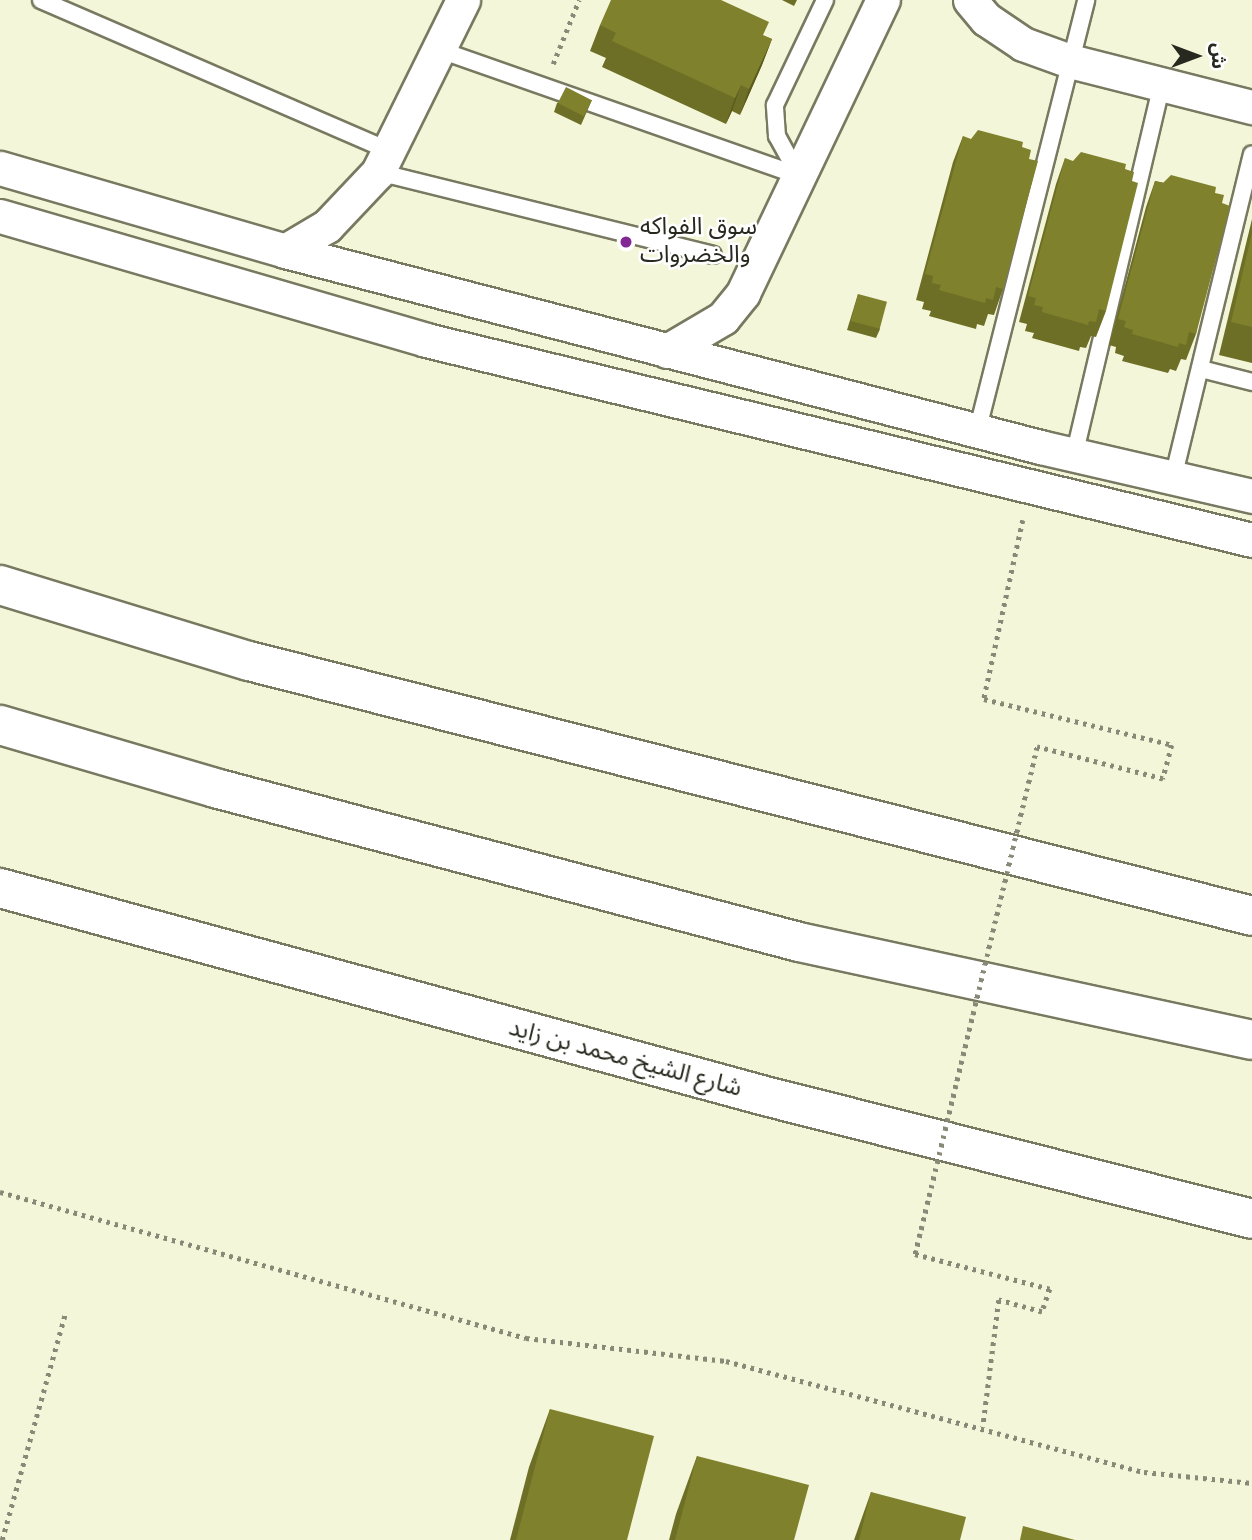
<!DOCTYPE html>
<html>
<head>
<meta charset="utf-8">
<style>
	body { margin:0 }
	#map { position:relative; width:1252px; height:1540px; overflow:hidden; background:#f4f6da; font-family:Spectral,"Noto Sans Arabic",serif }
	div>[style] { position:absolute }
	.path>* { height:4.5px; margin-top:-2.25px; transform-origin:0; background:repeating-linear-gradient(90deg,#888976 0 3.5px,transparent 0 8.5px) }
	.roads { filter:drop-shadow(2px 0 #787960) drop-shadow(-2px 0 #787960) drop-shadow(0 2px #787960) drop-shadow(0 -2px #787960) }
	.service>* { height:16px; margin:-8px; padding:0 8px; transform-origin:8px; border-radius:8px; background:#fff }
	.minor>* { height:33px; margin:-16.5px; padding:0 16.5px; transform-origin:16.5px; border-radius:16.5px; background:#fff }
	.motorway>* { height:38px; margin:-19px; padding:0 19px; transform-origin:19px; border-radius:19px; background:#fff }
	.path-bridge>* { height:4.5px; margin-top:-2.25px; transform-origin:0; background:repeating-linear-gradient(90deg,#888976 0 3.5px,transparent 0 8.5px) }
	.wall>* { inset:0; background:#6e6f26 }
	.shaded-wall>* { inset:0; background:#5a5a1f }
	.building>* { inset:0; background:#80812c; transform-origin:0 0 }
	.dots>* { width:19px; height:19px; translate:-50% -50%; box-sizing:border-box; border:4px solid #fff; border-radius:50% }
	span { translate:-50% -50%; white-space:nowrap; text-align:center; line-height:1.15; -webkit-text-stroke:5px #fff; paint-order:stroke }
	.poi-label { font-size:24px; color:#28291e }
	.left { translate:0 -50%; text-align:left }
	.street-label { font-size:24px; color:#28291e }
	.north { position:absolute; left:1161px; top:21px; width:70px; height:70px; -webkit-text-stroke:5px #fff; paint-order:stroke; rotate:90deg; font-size:19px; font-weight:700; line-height:28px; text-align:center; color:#28291e }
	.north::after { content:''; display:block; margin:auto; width:24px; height:32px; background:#28291e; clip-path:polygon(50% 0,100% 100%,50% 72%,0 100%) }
</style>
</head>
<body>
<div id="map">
	<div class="path">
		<i style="left:553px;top:64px;width:69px;rotate:-67.9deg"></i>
		<i style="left:1023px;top:520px;width:183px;rotate:102.3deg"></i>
		<i style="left:984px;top:699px;width:194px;rotate:13.7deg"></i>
		<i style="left:1172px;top:745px;width:35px;rotate:105deg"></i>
		<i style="left:1163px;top:779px;width:130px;rotate:-165.7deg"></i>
		<i style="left:0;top:1192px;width:546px;rotate:15.51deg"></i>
		<i style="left:526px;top:1338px;width:201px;rotate:6.6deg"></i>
		<i style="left:726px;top:1361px;width:432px;rotate:14.9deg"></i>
		<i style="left:1144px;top:1472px;width:109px;rotate:5.8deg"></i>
		<i style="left:915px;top:1254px;width:139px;rotate:14.5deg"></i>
		<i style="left:1050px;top:1289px;width:24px;rotate:109deg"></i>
		<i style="left:1042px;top:1312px;width:45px;rotate:-164.4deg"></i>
		<i style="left:999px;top:1300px;width:128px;rotate:97.2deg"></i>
		<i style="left:2px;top:1540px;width:234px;rotate:-74.4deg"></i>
	</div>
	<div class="roads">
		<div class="service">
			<i style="left:41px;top:0;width:380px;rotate:23.4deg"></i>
			<i style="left:440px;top:50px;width:380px;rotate:19.3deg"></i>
			<i style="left:378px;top:172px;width:345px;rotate:13.9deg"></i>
			<i style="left:799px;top:176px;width:46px;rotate:-118.8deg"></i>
			<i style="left:777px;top:136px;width:31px;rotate:-94deg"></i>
			<i style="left:775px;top:105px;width:116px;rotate:-64.5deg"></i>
			<i style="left:1201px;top:369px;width:53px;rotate:14.3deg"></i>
			<i style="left:977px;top:432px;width:446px;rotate:-75.8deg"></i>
			<i style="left:1074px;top:456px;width:381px;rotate:-76.7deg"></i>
			<i style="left:1173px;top:478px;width:333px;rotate:-76.3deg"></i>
		</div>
		<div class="minor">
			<i style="left:970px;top:0;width:25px;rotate:50deg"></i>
			<i style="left:986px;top:19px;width:45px;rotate:34deg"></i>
			<i style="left:1023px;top:44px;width:50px;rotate:19.9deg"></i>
			<i style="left:1070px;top:61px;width:188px;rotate:14.2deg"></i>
			<i style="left:0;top:168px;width:297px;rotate:16.2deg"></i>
			<i style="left:285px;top:251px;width:780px;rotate:14.55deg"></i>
			<i style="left:1040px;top:447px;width:218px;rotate:13deg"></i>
			<i style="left:0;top:216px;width:444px;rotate:16.2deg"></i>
			<i style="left:426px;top:340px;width:850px;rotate:13.61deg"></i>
			<i style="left:285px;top:251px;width:49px;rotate:-30.8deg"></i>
			<i style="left:327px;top:226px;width:74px;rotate:-46.6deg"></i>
			<i style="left:378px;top:172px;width:192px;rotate:-63.7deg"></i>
			<i style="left:667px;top:351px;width:65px;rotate:-30.5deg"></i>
			<i style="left:723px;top:318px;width:32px;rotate:-51deg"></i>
			<i style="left:743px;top:293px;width:325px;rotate:-64.5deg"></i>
		</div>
		<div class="motorway">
			<i style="left:0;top:585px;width:260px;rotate:17deg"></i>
			<i style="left:249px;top:661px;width:1035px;rotate:14.26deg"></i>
			<i style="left:0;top:725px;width:224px;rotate:16.3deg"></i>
			<i style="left:215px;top:788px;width:604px;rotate:14.77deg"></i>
			<i style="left:799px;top:942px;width:463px;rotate:12.2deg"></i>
			<i style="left:0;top:888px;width:793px;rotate:15.21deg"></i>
			<i style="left:765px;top:1096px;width:502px;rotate:14.17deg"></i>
		</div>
	</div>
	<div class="path-bridge">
		<i style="left:915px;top:1254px;width:521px;rotate:-76.47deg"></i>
	</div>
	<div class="wall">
		<i style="clip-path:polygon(782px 0,797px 0,794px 6px)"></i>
		<i style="clip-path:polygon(600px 25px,764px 36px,772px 39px,762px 65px,740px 115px,732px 111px,726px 124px,602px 67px,606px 58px,590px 51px)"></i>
		<i style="clip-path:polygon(592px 100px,581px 125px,554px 112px,557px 103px)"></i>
		<i style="clip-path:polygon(963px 136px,1003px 289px,994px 315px,988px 314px,984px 326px,977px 324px,976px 329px,929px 316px,931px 311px,922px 309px,924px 302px,916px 300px,953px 162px)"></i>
		<i style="clip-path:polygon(1065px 158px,1106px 311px,1096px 337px,1091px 336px,1086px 348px,1080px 347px,1079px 351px,1032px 338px,1034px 333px,1025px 331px,1027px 324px,1019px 322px,1056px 184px)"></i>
		<i style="clip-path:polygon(1155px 181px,1215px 193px,1222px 203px,1196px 334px,1186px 360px,1181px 359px,1176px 371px,1170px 369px,1168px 373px,1122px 361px,1124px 356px,1115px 353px,1116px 347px,1109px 345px,1146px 207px)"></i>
		<i style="clip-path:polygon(1252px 219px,1252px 363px,1219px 355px)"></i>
		<i style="clip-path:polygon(858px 294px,880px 329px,876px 338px,847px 330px)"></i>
		<i style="clip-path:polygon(550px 1409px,627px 1540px,510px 1540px,529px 1467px)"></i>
		<i style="clip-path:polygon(697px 1456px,794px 1540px,669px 1540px,676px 1514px)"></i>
		<i style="clip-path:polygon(871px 1492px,960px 1540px,854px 1540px)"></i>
	</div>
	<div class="shaded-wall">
		<i style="clip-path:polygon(772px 39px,762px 65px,740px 115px,749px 89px)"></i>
		<i style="clip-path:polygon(741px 85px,732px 111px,726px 124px,735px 98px)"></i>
	</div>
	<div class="building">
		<i style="clip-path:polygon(611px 0,721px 0,769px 22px,763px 35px,772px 39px,749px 89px,741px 85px,735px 98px,612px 41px,616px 33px,600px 25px)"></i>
		<i style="left:566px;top:87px;width:29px;height:18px;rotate:27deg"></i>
		<i style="clip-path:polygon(978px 130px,1023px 142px,1022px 147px,1031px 150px,1029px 159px,1038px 161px,1003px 289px,996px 287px,993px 300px,986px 298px,985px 303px,939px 290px,941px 285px,932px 283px,933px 276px,925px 274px,963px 136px,971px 139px)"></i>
		<i style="clip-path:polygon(1081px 152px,1126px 164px,1125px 169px,1134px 172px,1132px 181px,1138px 183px,1106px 311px,1099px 309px,1096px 322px,1089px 321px,1088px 325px,1042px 312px,1043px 307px,1034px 305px,1036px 298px,1028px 296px,1065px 158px,1073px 161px)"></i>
		<i style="clip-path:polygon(1171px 175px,1216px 187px,1215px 193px,1224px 195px,1222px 203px,1230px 206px,1196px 334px,1189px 332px,1186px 345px,1179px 343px,1178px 347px,1132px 334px,1133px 330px,1124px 327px,1126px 321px,1118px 319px,1155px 181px,1163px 183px)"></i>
		<i style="clip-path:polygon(1252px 233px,1252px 327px,1231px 322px)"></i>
		<i style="left:858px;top:294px;width:30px;height:28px;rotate:15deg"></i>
		<i style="clip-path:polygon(550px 1409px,654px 1436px,627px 1540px,516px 1540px)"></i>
		<i style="clip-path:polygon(697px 1456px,809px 1485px,794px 1540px,675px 1540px)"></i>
		<i style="clip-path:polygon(871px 1492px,966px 1517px,960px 1540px,859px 1540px)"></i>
		<i style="clip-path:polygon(1023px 1526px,1075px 1540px,1020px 1540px)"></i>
	</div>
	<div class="dots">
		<i style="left:626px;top:242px;background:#822895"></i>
	</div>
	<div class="poi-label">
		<span class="left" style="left:640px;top:242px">سوق الفواكه<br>والخضروات</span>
	</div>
	<div class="street-label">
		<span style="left:625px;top:1059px;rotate:15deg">شارع الشيخ محمد بن زايد</span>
	</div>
	<div class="north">ش</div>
</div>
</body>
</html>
